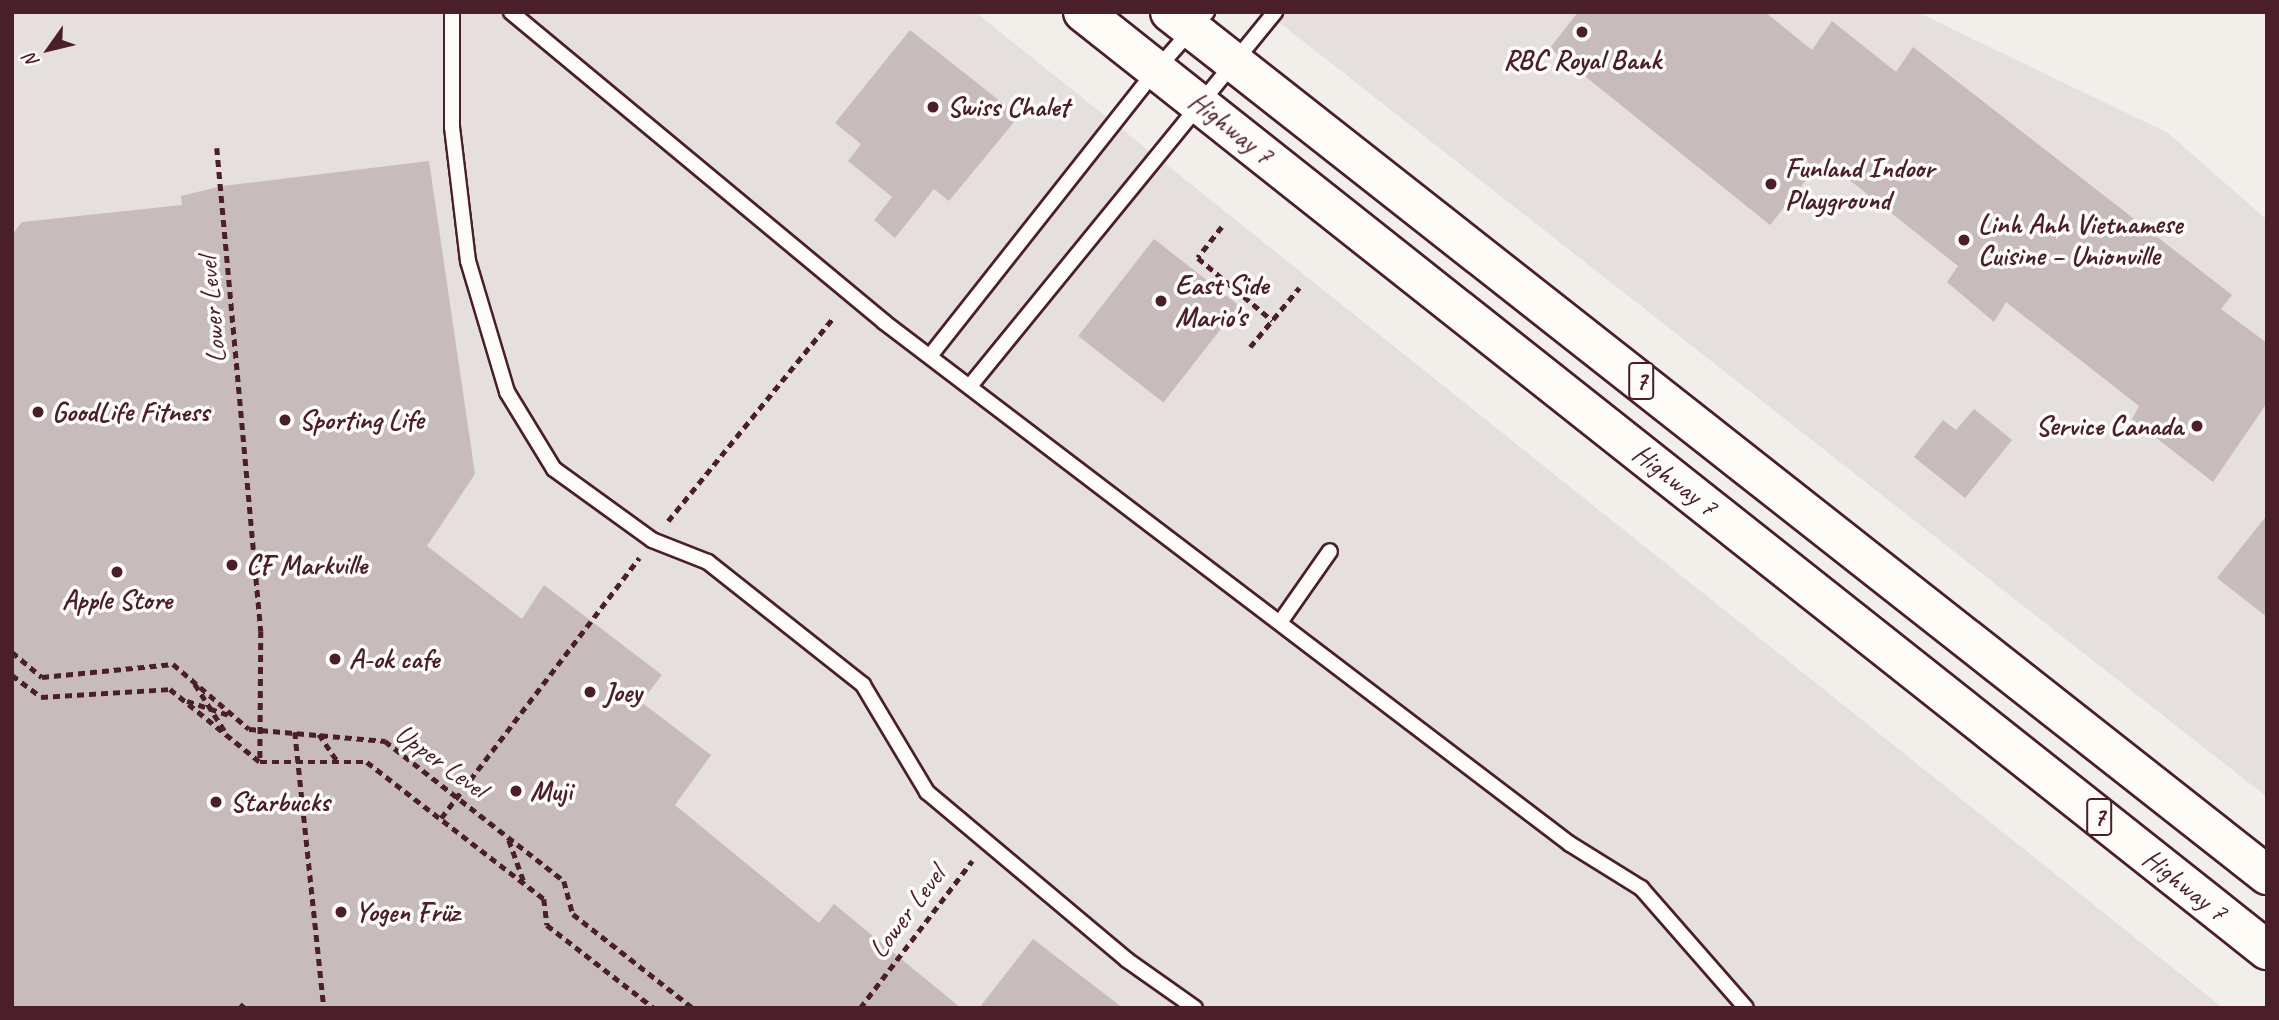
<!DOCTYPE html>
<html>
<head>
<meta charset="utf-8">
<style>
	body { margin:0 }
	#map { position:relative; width:2279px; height:1020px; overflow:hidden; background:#f2efeb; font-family:Caveat,sans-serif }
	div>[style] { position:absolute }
	.built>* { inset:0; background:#e5dfdd }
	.building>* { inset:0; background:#c8bbbb; transform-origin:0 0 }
	.path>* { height:4.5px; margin-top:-2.25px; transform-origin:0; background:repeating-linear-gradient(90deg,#4a1f2b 0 7px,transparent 0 12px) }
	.roads { filter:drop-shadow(2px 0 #4a1f2b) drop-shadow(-2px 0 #4a1f2b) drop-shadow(0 2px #4a1f2b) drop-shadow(0 -2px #4a1f2b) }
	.lane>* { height:14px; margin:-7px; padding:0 7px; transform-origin:7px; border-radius:7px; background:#fdfcf7 }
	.primary>* { height:38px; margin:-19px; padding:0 19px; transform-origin:19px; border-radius:19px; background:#fdfcf7 }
	.dots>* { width:19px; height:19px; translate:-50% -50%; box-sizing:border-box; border:4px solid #fdfcf7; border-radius:50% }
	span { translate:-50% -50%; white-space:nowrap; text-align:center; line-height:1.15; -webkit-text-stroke:7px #fdfcf7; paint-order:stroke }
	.shield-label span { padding:2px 5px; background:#fdfcf7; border:2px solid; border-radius:5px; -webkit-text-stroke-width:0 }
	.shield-label { font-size:26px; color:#4a1f2b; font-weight:700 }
	.poi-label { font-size:28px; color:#4a1f2b; font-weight:700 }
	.left { translate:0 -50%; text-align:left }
	.right { translate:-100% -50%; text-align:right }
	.street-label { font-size:28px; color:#4a1f2b }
	.frame { position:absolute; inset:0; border:14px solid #4a1f2b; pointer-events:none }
	.north { position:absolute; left:14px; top:14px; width:70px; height:70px; -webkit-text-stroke:5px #fdfcf7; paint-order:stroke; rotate:236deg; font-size:19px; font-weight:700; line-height:28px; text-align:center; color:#4a1f2b }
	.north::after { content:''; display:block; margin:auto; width:24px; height:32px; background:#4a1f2b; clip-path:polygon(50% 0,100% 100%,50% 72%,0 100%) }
</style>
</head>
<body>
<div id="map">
	<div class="built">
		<i style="clip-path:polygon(12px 12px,975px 12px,2223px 1008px,12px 1008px)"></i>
		<i style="clip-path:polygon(1266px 12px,1917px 12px,2168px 133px,2267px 220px,2267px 797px)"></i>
	</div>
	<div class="building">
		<i style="clip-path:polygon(1578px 12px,1765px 12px,1812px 50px,1832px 21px,1896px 72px,1913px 47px,2232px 295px,2221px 309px,2267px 343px,2267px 403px,2213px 482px,2132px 419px,2139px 406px,2006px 302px,1994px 322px,1947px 282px,1958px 266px,1823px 159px,1770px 225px,1550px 48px)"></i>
		<i style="clip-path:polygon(910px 30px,1019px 116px,949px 201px,934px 189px,895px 238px,874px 220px,892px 197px,848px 161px,861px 144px,835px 123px)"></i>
		<i style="clip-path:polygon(429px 161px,475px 474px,427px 546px,522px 619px,544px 585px,662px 675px,641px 702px,711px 755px,675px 805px,819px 923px,834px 904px,961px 1008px,12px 1008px,12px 235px,22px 222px,182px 205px,181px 196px,222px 186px)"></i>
		<i style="left:1154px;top:239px;width:108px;height:123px;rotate:38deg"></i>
		<i style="clip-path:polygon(1974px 409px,2012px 440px,1965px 498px,1914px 457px,1943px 420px,1956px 430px)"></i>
		<i style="clip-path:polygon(2267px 515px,2267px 617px,2217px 578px)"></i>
		<i style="clip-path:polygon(1033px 939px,1123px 1008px,979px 1008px)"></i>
	</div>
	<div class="path">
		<i style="left:217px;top:148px;width:485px;rotate:84.8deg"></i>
		<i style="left:261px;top:631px;width:130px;rotate:90.4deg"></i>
		<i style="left:1222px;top:227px;width:39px;rotate:128deg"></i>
		<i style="left:1198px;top:258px;width:97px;rotate:40deg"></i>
		<i style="left:1250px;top:347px;width:77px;rotate:-50.3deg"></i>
		<i style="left:668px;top:521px;width:262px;rotate:-50.9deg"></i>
		<i style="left:12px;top:652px;width:39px;rotate:40deg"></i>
		<i style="left:42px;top:677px;width:132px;rotate:-5.7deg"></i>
		<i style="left:173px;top:664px;width:100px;rotate:40.5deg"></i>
		<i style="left:249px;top:729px;width:137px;rotate:5deg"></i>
		<i style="left:385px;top:741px;width:227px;rotate:38deg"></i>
		<i style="left:564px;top:881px;width:34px;rotate:75deg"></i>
		<i style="left:573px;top:914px;width:152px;rotate:38.1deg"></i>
		<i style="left:12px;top:675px;width:36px;rotate:37deg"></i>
		<i style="left:41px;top:697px;width:129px;rotate:-3.5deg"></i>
		<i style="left:170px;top:689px;width:116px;rotate:39deg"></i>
		<i style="left:260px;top:762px;width:107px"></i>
		<i style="left:367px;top:762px;width:224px;rotate:37.7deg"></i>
		<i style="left:544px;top:899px;width:26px;rotate:83deg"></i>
		<i style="left:547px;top:925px;width:135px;rotate:37.8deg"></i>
		<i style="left:195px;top:684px;width:58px;rotate:57.7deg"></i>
		<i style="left:187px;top:701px;width:47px;rotate:18.4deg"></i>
		<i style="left:295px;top:732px;width:278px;rotate:84deg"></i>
		<i style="left:319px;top:734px;width:32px;rotate:56deg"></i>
		<i style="left:441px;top:818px;width:327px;rotate:-52.7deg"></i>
		<i style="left:509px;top:840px;width:45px;rotate:70.3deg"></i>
		<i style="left:240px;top:1004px;width:6px;rotate:39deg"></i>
		<i style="left:860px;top:1008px;width:185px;rotate:-52.7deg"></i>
	</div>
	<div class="roads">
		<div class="lane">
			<i style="left:452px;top:12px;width:115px;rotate:90deg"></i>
			<i style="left:452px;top:127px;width:135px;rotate:83.2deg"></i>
			<i style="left:468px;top:261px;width:137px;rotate:73.4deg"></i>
			<i style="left:507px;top:392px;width:90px;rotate:58.6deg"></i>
			<i style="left:554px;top:469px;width:121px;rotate:35.9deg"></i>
			<i style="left:652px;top:540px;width:60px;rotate:21.4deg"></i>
			<i style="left:708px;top:562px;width:198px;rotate:38.4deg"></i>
			<i style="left:863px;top:685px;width:125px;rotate:59.1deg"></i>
			<i style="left:927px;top:792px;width:261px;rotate:40deg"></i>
			<i style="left:1127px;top:960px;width:83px;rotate:35.2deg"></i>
			<i style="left:511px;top:12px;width:485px;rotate:39.7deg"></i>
			<i style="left:884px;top:322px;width:862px;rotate:37.27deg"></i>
			<i style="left:1570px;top:844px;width:84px;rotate:31.8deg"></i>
			<i style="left:1641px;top:888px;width:159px;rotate:48.8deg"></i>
			<i style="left:930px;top:356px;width:366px;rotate:-51.7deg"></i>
			<i style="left:1157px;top:69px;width:76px;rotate:-48.7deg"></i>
			<i style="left:970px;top:386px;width:483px;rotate:-50.8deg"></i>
			<i style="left:1281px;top:621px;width:85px;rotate:-55deg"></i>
		</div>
		<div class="primary">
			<i style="left:1083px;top:12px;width:1511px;rotate:38.39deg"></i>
			<i style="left:1170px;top:12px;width:1396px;rotate:38.19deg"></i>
		</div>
	</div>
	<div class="dots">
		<i style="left:1582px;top:32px;background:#4a1f2b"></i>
		<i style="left:933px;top:107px;background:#4a1f2b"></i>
		<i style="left:1771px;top:184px;background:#4a1f2b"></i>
		<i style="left:1964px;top:240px;background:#4a1f2b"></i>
		<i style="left:1161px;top:301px;background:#4a1f2b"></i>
		<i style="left:38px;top:412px;background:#4a1f2b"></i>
		<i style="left:285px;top:420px;background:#4a1f2b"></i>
		<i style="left:2197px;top:426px;background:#4a1f2b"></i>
		<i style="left:232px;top:565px;background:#4a1f2b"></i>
		<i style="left:117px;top:572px;background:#4a1f2b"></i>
		<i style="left:335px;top:659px;background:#4a1f2b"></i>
		<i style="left:590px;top:692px;background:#4a1f2b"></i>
		<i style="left:516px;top:791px;background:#4a1f2b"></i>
		<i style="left:216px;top:802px;background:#4a1f2b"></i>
		<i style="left:341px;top:912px;background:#4a1f2b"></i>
	</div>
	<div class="shield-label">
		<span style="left:1641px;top:381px">7</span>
		<span style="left:2099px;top:817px">7</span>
	</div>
	<div class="poi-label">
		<span style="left:1582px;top:60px">RBC Royal Bank</span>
		<span class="left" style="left:947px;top:107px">Swiss Chalet</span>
		<span class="left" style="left:1785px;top:184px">Funland Indoor<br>Playground</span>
		<span class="left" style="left:1978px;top:240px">Linh Anh Vietnamese<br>Cuisine – Unionville</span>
		<span class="left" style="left:1175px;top:301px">East Side<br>Mario's</span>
		<span class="left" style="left:52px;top:412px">GoodLife Fitness</span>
		<span class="left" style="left:299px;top:420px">Sporting Life</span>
		<span class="right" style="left:2183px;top:426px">Service Canada</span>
		<span class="left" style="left:246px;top:565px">CF Markville</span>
		<span style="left:117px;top:600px">Apple Store</span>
		<span class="left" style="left:349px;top:659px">A-ok cafe</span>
		<span class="left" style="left:604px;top:692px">Joey</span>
		<span class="left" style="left:530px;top:791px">Muji</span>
		<span class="left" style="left:230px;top:802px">Starbucks</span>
		<span class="left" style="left:355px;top:912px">Yogen Früz</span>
	</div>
	<div class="street-label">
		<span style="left:1231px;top:128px;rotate:38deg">Highway 7</span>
		<span style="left:212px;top:310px;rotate:-95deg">Lower Level</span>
		<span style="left:1675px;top:480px;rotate:38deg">Highway 7</span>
		<span style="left:441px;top:761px;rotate:36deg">Upper Level</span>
		<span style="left:2185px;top:885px;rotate:38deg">Highway 7</span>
		<span style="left:907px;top:912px;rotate:-53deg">Lower Level</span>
	</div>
	<div class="frame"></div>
	<div class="north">N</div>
</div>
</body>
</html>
